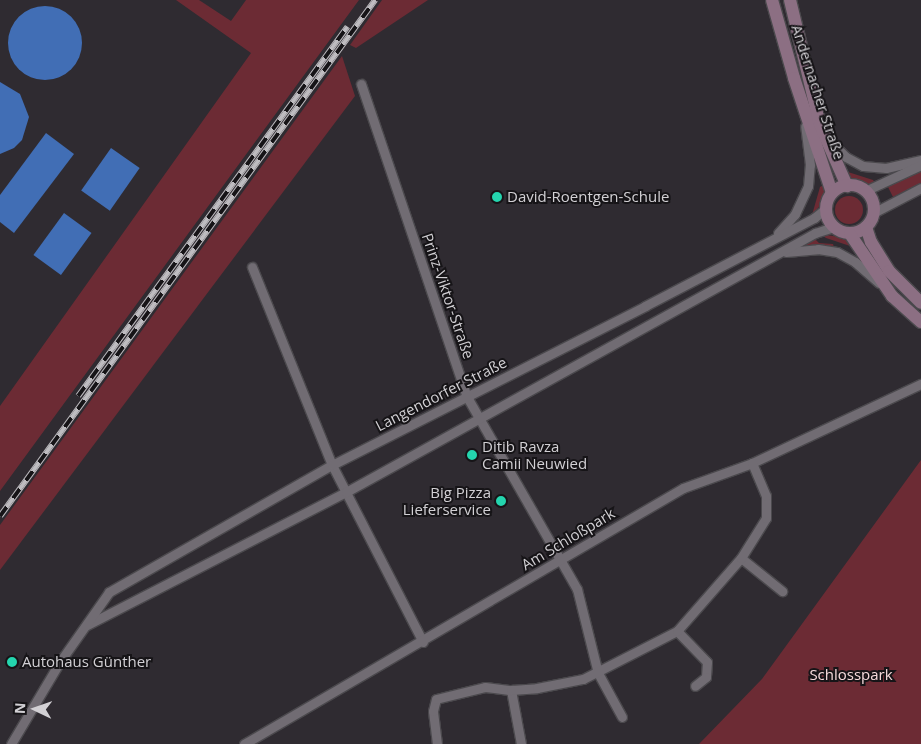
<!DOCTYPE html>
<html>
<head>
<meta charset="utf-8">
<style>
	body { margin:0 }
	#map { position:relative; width:921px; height:744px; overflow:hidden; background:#2f2b31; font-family:"Open Sans",sans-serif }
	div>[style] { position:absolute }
	.green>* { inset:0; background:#6c2b34 }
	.round { border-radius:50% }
	.water>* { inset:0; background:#416eb5; transform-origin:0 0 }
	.roads { filter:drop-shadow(1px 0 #4b494d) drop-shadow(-1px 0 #4b494d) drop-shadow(0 1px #4b494d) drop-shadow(0 -1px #4b494d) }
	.street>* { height:9px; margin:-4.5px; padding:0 4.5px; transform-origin:4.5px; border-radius:4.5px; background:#716c73 }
	.secondary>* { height:12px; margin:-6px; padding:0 6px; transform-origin:6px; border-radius:6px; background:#8c6f83 }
	.secondary>.ring { margin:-6px; padding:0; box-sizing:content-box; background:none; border:12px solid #8c6f83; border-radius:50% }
	.rail>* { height:5.5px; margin-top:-2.75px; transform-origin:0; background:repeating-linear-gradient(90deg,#161417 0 11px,#bebcc0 0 22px); box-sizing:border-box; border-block:1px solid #bebcc0 }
	.dots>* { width:14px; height:14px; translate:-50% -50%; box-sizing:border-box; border:2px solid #161417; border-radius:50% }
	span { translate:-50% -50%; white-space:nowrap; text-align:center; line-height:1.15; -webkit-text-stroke:4px #161417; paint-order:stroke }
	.street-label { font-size:15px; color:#d2d0d4 }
	.poi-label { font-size:15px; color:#d2d0d4 }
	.left { translate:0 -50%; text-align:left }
	.right { translate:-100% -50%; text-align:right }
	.park-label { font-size:15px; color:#f6dadc }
	.north { position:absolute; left:10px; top:684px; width:50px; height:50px; -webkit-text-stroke:4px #161417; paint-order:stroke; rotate:273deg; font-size:14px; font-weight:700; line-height:20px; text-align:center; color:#d2d0d4 }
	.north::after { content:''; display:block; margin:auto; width:18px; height:22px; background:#d2d0d4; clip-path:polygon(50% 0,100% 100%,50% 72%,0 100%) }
</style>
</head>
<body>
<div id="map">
	<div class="green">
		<i style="clip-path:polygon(176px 0,199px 0,231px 21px,246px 0,359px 0,0 491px,0 406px,251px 53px)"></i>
		<i style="clip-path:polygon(382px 0,428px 0,356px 48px,350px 45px)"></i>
		<i style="clip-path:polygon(342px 56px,355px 96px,0 570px,0 525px)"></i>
		<i style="clip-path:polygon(921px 169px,921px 183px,893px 197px,887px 185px)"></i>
		<i style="clip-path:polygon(848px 172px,873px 180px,876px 185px,864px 188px,849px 182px,844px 174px)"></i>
		<i style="clip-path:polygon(828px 182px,824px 201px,812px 215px,820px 187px)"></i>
		<i class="round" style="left:835px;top:196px;width:28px;height:28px"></i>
		<i style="clip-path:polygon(820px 234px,846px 238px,853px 247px,826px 238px)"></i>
		<i style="clip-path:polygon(814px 238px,819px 243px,833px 244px,834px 247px,795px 249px)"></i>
		<i style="clip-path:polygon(921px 460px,921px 744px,699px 744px,762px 679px)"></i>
	</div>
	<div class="water">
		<i class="round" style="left:8px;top:6px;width:74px;height:74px"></i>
		<i style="clip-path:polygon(0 82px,20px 94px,29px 117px,22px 140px,14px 148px,0 154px)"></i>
		<i style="clip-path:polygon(46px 133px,74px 154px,14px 233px,0 222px,0 195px)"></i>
		<i style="left:111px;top:148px;width:35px;height:52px;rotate:35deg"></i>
		<i style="left:64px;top:213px;width:34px;height:52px;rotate:36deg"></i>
	</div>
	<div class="roads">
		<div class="street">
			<i style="left:361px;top:84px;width:330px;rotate:71.3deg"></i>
			<i style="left:467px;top:397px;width:221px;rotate:60.2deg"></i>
			<i style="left:577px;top:589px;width:87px;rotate:76deg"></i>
			<i style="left:598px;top:673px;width:50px;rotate:61.4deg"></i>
			<i style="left:831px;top:142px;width:21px;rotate:45deg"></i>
			<i style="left:846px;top:157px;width:19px;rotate:28deg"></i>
			<i style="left:863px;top:166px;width:23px;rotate:5deg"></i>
			<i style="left:886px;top:168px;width:36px;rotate:-13deg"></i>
			<i style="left:865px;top:191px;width:62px;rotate:-24.9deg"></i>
			<i style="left:873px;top:213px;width:54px;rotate:-27.5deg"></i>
			<i style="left:778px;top:233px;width:25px;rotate:-48deg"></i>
			<i style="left:795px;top:214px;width:31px;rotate:-65deg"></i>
			<i style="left:808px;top:186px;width:21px;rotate:-85deg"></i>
			<i style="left:810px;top:165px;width:39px;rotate:-97deg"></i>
			<i style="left:786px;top:252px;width:32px;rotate:-5deg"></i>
			<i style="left:818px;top:249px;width:19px;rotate:9deg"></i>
			<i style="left:837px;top:252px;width:21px;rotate:29deg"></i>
			<i style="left:855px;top:262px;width:32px;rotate:41deg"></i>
			<i style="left:252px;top:267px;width:214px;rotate:68deg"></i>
			<i style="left:332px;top:465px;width:199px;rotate:62.8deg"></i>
			<i style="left:741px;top:558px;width:53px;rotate:38.8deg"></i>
			<i style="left:87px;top:625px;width:291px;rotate:-27.2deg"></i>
			<i style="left:346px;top:492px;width:536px;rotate:-28.91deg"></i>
			<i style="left:815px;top:233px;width:19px;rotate:-18deg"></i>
			<i style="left:677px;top:631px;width:43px;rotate:45.9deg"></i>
			<i style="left:707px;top:662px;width:15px;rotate:94deg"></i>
			<i style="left:706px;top:677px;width:14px;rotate:141deg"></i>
			<i style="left:511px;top:690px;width:55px;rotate:79.5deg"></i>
			<i style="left:11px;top:744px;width:94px;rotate:-59.3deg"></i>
			<i style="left:59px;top:663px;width:87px;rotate:-54.8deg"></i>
			<i style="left:109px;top:592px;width:257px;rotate:-29.7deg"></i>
			<i style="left:332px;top:465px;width:351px;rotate:-26.9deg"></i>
			<i style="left:645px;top:306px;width:191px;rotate:-27.5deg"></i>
			<i style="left:814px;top:218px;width:14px;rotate:-39deg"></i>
			<i style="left:244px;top:744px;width:508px;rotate:-30.25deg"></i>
			<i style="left:683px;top:488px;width:73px;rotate:-19.9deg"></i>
			<i style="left:752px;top:463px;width:187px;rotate:-25.1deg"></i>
			<i style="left:437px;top:744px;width:33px;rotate:-97deg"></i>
			<i style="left:433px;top:711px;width:12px;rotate:-76deg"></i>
			<i style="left:436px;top:699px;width:50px;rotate:-13.8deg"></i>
			<i style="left:485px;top:687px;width:26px;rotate:7deg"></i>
			<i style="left:511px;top:690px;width:26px;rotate:-4deg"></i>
			<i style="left:537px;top:688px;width:47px;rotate:-11.1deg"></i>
			<i style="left:583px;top:679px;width:106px;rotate:-27.1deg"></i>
			<i style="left:677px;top:631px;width:97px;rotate:-48.8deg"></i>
			<i style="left:741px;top:558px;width:47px;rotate:-58deg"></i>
			<i style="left:766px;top:518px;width:22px;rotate:-90deg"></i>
			<i style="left:766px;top:496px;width:36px;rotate:-113deg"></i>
		</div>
		<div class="secondary">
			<i style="left:772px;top:0;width:81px;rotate:74.2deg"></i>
			<i style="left:794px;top:78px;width:121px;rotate:71.7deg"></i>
			<i style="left:790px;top:0;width:129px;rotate:76.5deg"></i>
			<i style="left:820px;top:125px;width:67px;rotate:66.1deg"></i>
			<i class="ring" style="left:826px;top:185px;width:36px;height:36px"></i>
			<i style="left:866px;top:227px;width:16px;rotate:72deg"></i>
			<i style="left:871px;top:242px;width:34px;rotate:58deg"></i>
			<i style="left:889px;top:271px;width:45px;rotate:45deg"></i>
			<i style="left:850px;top:234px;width:75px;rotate:55.9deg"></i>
			<i style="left:892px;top:296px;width:39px;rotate:42deg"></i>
		</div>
	</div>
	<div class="rail">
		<i style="left:78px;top:396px;width:457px;rotate:-53.9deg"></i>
		<i style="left:0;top:516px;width:638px;rotate:-53.99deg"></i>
	</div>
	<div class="dots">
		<i style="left:497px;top:197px;background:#24d5ae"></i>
		<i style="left:472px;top:455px;background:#24d5ae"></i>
		<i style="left:501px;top:501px;background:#24d5ae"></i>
		<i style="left:12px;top:662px;background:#24d5ae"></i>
	</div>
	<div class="street-label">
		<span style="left:818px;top:92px;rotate:72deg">Andernacher Straße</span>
		<span style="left:448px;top:296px;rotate:71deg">Prinz-Viktor-Straße</span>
		<span style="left:441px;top:394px;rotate:-27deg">Langendorfer Straße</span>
		<span style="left:568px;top:539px;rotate:-31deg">Am Schloßpark</span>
	</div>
	<div class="poi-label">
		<span class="left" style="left:507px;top:197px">David-Roentgen-Schule</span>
		<span class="left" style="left:482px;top:455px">Ditib Ravza<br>Camii Neuwied</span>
		<span class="right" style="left:491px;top:501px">Big Pizza<br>Lieferservice</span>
		<span class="left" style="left:22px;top:662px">Autohaus Günther</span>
	</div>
	<div class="park-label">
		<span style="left:851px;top:675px">Schlosspark</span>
	</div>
	<div class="north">N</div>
</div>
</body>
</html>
